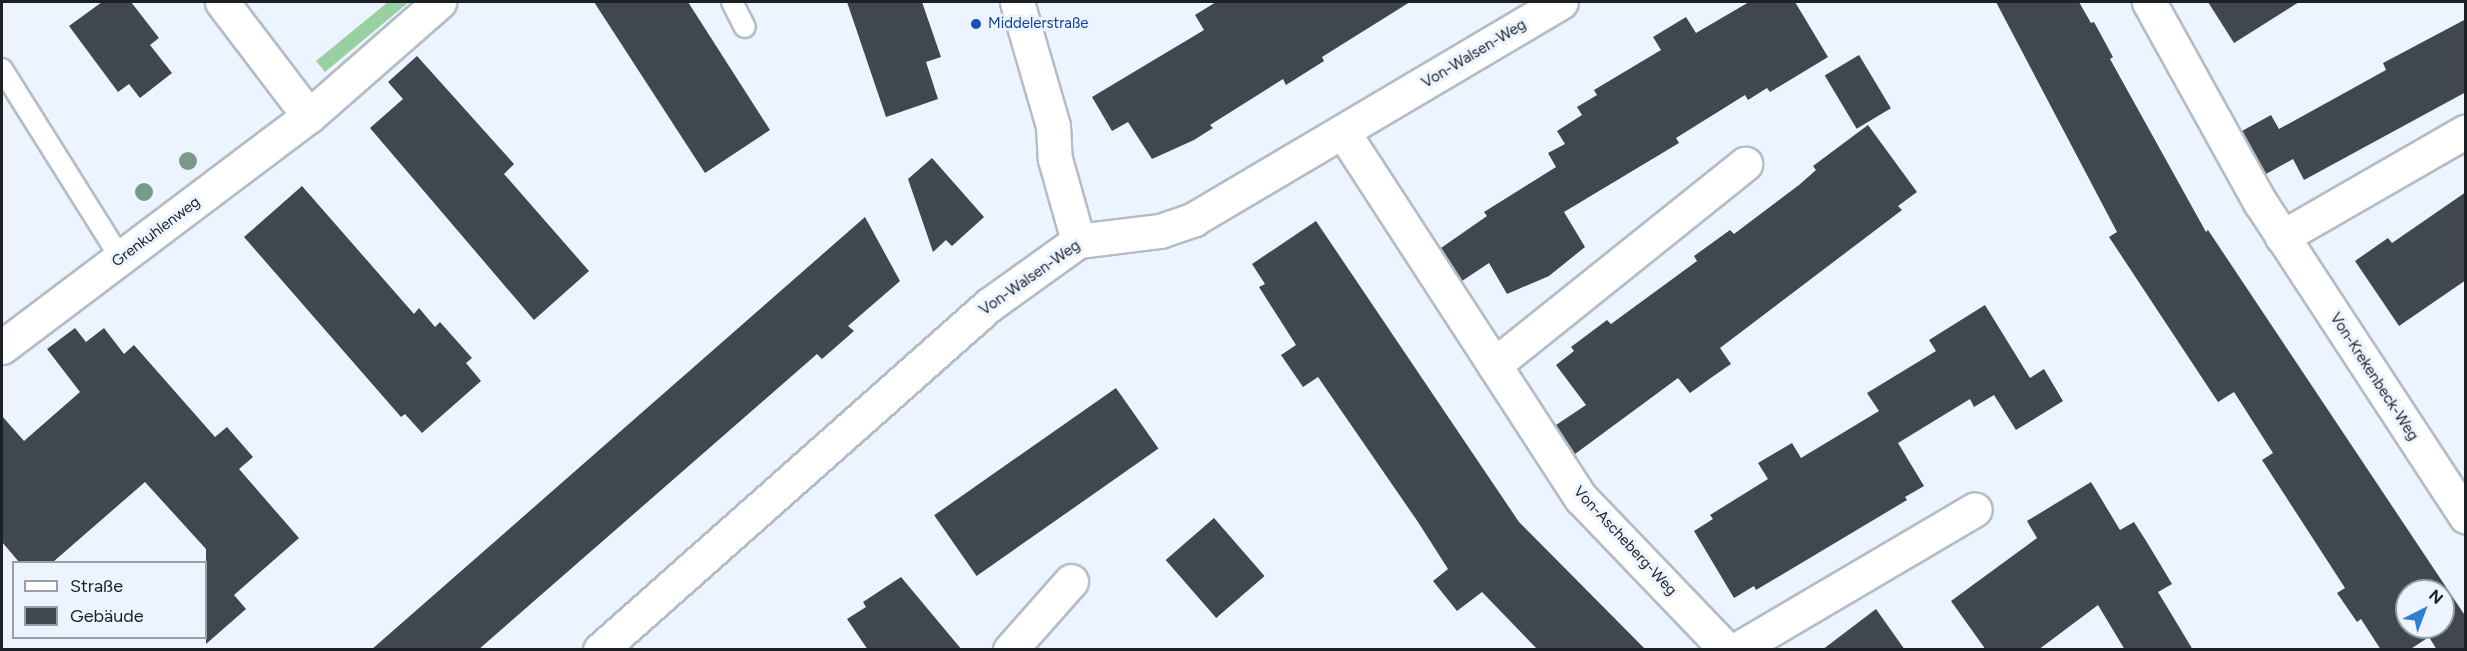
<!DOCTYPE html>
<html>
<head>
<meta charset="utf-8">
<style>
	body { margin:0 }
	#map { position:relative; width:2467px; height:651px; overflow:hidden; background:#ecf4ff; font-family:Figtree,sans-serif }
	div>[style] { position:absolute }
	.green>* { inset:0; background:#98d0a1 }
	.building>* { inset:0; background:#41474f; transform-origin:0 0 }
	.roads { filter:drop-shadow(2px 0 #b4bcc5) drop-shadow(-2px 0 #b4bcc5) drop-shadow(0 2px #b4bcc5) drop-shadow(0 -2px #b4bcc5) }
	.service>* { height:20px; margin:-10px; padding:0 10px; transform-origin:10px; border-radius:10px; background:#fff }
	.minor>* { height:33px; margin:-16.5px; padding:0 16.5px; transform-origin:16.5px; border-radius:16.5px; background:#fff }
	.trees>* { width:18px; height:18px; margin:-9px; border-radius:50%; background:#7a9989 }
	.dots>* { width:16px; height:16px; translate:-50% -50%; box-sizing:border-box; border:3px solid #ecf4ff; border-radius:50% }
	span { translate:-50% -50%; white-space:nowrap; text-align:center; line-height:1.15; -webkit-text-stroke:6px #ecf4ff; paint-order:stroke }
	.transit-label { font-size:15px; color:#164399 }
	.left { translate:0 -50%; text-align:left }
	.street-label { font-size:15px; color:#1d2024 }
	.frame { position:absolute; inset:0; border:3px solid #1d2024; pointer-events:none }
	.legend { position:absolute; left:12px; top:561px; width:195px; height:78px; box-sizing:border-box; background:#ecf4ff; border:2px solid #999fa7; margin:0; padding:8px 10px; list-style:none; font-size:18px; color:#1d2024 }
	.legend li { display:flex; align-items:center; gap:12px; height:30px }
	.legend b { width:30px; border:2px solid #999fa7 }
	.north { position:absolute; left:2395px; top:579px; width:60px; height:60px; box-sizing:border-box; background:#ecf4ff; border:2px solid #999fa7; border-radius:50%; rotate:42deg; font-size:16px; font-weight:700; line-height:24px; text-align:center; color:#1d2024 }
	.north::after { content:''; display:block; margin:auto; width:21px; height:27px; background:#2d81cf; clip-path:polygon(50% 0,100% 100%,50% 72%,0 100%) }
</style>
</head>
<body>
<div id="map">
	<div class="green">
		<i style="clip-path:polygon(388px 2px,409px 2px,325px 72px,316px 61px)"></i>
	</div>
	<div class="building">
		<i style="clip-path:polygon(102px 2px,131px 2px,159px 38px,150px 45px,172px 73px,140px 98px,129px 84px,118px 92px,69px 26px)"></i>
		<i style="clip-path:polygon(594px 2px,688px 2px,770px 130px,705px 173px)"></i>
		<i style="clip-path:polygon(847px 2px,922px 2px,941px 57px,926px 62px,938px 99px,886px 117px)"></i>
		<i style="clip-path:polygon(1216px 2px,1410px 2px,1322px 57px,1324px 61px,1286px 85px,1283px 79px,1210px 125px,1213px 128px,1194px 140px,1152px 159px,1128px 122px,1112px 131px,1092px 97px,1204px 30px,1195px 15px)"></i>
		<i style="clip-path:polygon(1749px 2px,1795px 2px,1828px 57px,1770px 92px,1767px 88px,1748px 100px,1745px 95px,1676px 138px,1679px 143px,1564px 212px,1585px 247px,1549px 276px,1507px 294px,1489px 263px,1462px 281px,1441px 248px,1487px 216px,1484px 212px,1556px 167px,1548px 153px,1565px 144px,1557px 131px,1582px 115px,1577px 107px,1597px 95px,1594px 90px,1661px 50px,1653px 37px,1686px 17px,1696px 33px)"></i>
		<i style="clip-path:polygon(evenodd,1996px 2px,2079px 2px,2091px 23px,2094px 22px,2113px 57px,2110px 59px,2206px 232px,2208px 230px,2466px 617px,2466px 650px,2437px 650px,2429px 637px,2409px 650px,2381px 650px,2361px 619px,2357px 622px,2337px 593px,2345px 588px,2262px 460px,2273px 453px,2234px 392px,2218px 402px,2109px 237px,2117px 232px,1996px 2px,2407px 591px,2443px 591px,2443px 627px,2407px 627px,2407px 591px)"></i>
		<i style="clip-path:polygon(2208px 2px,2299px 2px,2234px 43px)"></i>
		<i style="clip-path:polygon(2466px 19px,2466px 92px,2304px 180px,2293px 159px,2266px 174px,2242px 131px,2271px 115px,2279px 129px,2386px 70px,2383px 63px)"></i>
		<i style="left:1859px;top:55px;width:62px;height:40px;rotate:59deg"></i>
		<i style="clip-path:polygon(417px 56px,514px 164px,504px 174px,589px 271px,534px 320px,370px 128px,403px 99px,388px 82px)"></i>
		<i style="clip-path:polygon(1868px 125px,1917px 192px,1898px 206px,1902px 210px,1720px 348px,1731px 364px,1715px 375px,1690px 393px,1678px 378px,1575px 454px,1556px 425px,1586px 405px,1556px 365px,1574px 351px,1571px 347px,1607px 320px,1611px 324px,1697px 261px,1694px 256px,1730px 230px,1734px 234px,1799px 185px,1816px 170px,1813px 166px)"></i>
		<i style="clip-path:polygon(932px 158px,984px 217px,952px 246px,946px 240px,933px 252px,908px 179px)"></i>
		<i style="clip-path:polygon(302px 186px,414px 314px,419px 308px,435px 327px,440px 322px,472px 358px,466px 363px,481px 381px,422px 433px,405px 414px,401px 417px,244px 237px)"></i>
		<i style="clip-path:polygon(2466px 192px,2466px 280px,2399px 326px,2355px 261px,2388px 238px,2392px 243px)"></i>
		<i style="clip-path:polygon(865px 217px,900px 281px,848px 326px,854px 331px,822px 359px,817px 354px,478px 650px,371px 650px)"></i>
		<i style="clip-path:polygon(1316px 221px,1519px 522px,1646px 650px,1538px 650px,1482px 592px,1457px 611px,1433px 581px,1448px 569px,1418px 522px,1318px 377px,1303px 387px,1281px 355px,1296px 345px,1259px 287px,1265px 284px,1252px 264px)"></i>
		<i style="clip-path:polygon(1985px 305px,2030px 378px,2044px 369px,2063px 401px,2016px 430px,1994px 395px,1974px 407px,1970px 399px,1898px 443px,1924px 486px,1905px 497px,1907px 500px,1756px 590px,1754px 586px,1734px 598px,1694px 531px,1713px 519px,1710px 515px,1768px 479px,1758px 463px,1792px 443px,1801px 458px,1879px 411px,1867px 393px,1936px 351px,1929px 340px)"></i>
		<i style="clip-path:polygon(75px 328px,86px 342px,104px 328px,124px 354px,134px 345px,215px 437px,227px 427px,253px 457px,239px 469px,299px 538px,234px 595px,246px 609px,206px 644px,206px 549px,145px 482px,53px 562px,19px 562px,2px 542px,2px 416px,24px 441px,80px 392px,47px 349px)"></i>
		<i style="left:1116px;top:388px;width:74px;height:222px;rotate:55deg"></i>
		<i style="clip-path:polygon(2091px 482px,2120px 530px,2134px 522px,2148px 544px,2172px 584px,2158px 592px,2193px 650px,2125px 650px,2098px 605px,2038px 650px,1986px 650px,1951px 601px,2037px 538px,2027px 521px)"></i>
		<i style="left:1214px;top:518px;width:77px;height:64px;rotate:49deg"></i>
		<i style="clip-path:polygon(901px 577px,962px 650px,868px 650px,847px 619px,866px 607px,863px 602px)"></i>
		<i style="clip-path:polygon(1876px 609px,1905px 650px,1822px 650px)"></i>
	</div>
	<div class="roads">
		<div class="service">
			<i style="left:732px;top:2px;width:28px;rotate:63deg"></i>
			<i style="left:2px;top:69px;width:224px;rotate:57.9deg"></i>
		</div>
		<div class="minor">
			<i style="left:222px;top:2px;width:143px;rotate:52.7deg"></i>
			<i style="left:1017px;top:2px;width:129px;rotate:73.8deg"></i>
			<i style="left:1053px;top:126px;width:33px;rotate:87deg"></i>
			<i style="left:1055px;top:159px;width:85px;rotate:74.3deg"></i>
			<i style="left:2149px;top:2px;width:229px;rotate:61deg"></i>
			<i style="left:2260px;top:202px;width:376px;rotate:56.8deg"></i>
			<i style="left:1343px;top:132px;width:437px;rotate:57deg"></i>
			<i style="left:1581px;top:498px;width:211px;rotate:46.2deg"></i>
			<i style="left:2282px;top:237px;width:212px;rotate:-29.9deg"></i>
			<i style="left:2px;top:347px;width:384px;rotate:-37deg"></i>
			<i style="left:309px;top:116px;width:173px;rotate:-41.2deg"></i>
			<i style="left:1494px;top:365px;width:322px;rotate:-38.7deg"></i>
			<i style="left:600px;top:650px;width:520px;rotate:-41.57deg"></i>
			<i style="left:989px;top:305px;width:110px;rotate:-35.7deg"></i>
			<i style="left:1078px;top:241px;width:83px;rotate:-7deg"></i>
			<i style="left:1160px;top:231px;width:36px;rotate:-19deg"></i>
			<i style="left:1194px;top:219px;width:426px;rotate:-30.6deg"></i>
			<i style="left:1010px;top:650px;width:92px;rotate:-48.5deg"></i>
			<i style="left:1736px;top:650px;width:277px;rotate:-30.5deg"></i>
		</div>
	</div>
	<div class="trees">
		<i style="left:188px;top:161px"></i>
		<i style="left:144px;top:192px"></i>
	</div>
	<div class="dots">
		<i style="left:976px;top:24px;background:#1a4fb4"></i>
	</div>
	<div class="transit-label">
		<span class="left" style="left:988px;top:24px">Middelerstraße</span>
	</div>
	<div class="street-label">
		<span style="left:1474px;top:54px;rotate:-31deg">Von-Walsen-Weg</span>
		<span style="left:156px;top:232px;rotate:-37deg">Grenkuhlenweg</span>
		<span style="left:1030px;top:278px;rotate:-35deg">Von-Walsen-Weg</span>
		<span style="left:2374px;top:377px;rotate:57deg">Von-Krekenbeck-Weg</span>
		<span style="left:1625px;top:541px;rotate:47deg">Von-Ascheberg-Weg</span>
	</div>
	<div class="frame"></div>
	<ul class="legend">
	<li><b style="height:8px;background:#fff"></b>Straße</li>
	<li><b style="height:16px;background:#41474f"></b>Gebäude</li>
	</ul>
	<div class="north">N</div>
</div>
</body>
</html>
